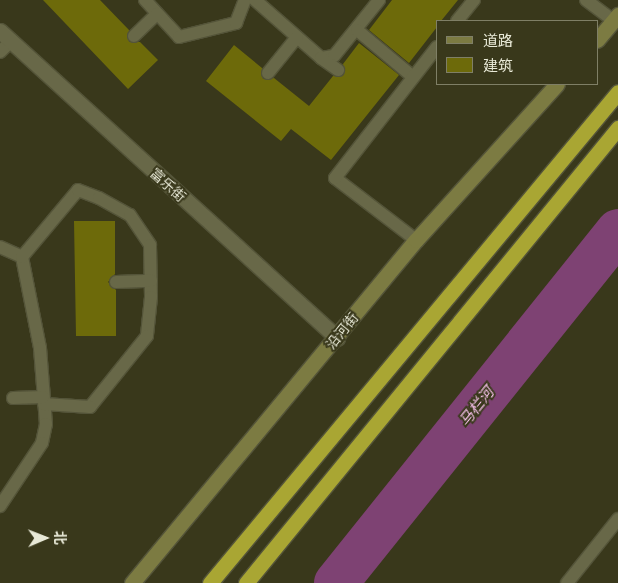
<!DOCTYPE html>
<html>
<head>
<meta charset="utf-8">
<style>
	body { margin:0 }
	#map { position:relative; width:618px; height:583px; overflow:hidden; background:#39381b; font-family:"Work Sans","Noto Sans SC",sans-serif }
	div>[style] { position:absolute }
	.river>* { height:44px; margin:-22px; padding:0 22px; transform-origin:22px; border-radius:22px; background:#7e4273 }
	.building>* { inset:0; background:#6d6a0a }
	.roads { filter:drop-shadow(1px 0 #545439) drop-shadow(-1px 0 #545439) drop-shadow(0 1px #545439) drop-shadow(0 -1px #545439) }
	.lane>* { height:12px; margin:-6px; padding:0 6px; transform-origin:6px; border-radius:6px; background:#686848 }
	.street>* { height:15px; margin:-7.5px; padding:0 7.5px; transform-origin:7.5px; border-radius:7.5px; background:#686848 }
	.secondary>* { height:15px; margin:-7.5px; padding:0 7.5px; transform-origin:7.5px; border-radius:7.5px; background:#7c7b42 }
	.highway>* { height:15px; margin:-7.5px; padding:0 7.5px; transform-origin:7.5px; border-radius:7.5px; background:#a9a633 }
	span { translate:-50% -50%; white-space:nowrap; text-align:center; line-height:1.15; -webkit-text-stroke:4px #39381b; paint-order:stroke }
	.street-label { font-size:14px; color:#e8e9d7 }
	.water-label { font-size:15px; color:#f6c1eb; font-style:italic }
	.legend { position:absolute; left:436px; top:20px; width:162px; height:65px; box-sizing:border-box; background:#39381b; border:1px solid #7f7f66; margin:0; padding:6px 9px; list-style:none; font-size:15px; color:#e8e9d7 }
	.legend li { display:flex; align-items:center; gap:10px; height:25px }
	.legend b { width:25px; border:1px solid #7f7f66 }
	.north { position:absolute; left:20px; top:513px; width:50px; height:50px; -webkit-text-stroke:4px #39381b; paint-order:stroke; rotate:89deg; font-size:14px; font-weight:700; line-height:20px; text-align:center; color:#e8e9d7 }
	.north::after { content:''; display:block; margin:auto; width:18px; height:22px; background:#e8e9d7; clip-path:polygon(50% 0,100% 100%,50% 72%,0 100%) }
</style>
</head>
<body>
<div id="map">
	<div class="river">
		<i style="left:336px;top:583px;width:451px;rotate:-51.3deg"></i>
	</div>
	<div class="building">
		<i style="clip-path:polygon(43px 0,100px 0,129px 30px,129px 42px,140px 42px,158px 60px,128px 89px)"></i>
		<i style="clip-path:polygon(392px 0,458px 0,441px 21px,437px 21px,437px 27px,409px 63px,369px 30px)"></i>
		<i style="clip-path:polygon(359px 43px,399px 75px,331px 160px,291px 129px,281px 141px,206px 81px,234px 45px,262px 68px,263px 79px,274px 78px,309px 106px,333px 76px,344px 75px,343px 64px)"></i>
		<i style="clip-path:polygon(74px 221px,115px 221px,115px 274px,108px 282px,116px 290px,116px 336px,76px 336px)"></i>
	</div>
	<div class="roads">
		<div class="lane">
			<i style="left:145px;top:0;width:50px;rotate:47.4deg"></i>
			<i style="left:179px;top:37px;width:59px;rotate:-13.8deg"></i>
			<i style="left:236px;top:23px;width:25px;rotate:-69deg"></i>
			<i style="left:255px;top:0;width:88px;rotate:41.3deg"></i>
			<i style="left:321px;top:58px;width:13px;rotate:-9deg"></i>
			<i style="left:334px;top:56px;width:72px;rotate:-51.2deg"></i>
			<i style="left:586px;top:0;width:35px;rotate:37deg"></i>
			<i style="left:457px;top:21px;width:27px;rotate:-51deg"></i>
			<i style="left:357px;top:30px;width:73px;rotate:40deg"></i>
			<i style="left:134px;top:36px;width:32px;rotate:-44deg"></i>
			<i style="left:0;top:52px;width:16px;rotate:-45deg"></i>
			<i style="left:321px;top:58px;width:21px;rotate:35deg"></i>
			<i style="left:268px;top:73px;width:46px;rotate:-51.1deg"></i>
			<i style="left:416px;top:240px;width:102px;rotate:-142.6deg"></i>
			<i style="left:335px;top:178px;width:166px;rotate:-52.1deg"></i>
			<i style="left:0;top:247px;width:24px;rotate:24deg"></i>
			<i style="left:22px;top:257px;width:93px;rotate:78.8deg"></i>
			<i style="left:40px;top:348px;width:76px;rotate:85.5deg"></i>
			<i style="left:46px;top:424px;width:19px;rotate:102deg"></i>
			<i style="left:42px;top:443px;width:76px;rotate:123.7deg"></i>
			<i style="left:22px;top:257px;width:87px;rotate:-50.1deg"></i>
			<i style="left:78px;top:190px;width:22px;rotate:21deg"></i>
			<i style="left:99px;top:198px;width:35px;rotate:29deg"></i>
			<i style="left:130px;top:215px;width:36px;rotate:56deg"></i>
			<i style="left:150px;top:245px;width:52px;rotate:88.9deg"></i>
			<i style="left:151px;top:297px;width:39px;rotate:96deg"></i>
			<i style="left:147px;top:336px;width:91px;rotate:128.8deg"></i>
			<i style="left:90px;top:407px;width:46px;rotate:-176.3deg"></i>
			<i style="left:116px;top:282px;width:35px;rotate:-2deg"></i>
			<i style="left:13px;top:398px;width:30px;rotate:-2deg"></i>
			<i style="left:567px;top:583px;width:82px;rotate:-51.4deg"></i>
		</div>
		<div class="street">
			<i style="left:0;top:31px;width:456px;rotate:42.3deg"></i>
		</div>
		<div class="secondary">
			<i style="left:597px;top:40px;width:33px;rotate:-50deg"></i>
			<i style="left:132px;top:583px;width:445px;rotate:-50.4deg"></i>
			<i style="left:416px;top:240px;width:210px;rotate:-47.9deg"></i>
		</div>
		<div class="highway">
			<i style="left:210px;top:583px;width:638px;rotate:-50.27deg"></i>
			<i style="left:246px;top:583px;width:588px;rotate:-50.73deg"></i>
		</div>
	</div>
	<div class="street-label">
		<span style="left:168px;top:185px;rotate:42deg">富乐街</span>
		<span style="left:342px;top:331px;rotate:-51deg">沿河街</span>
	</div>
	<div class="water-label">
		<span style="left:477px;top:407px;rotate:-51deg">马栏河</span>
	</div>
	<ul class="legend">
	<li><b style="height:6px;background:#7c7b42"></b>道路</li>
	<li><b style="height:14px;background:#6d6a0a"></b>建筑</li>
	</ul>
	<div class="north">北</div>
</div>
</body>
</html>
